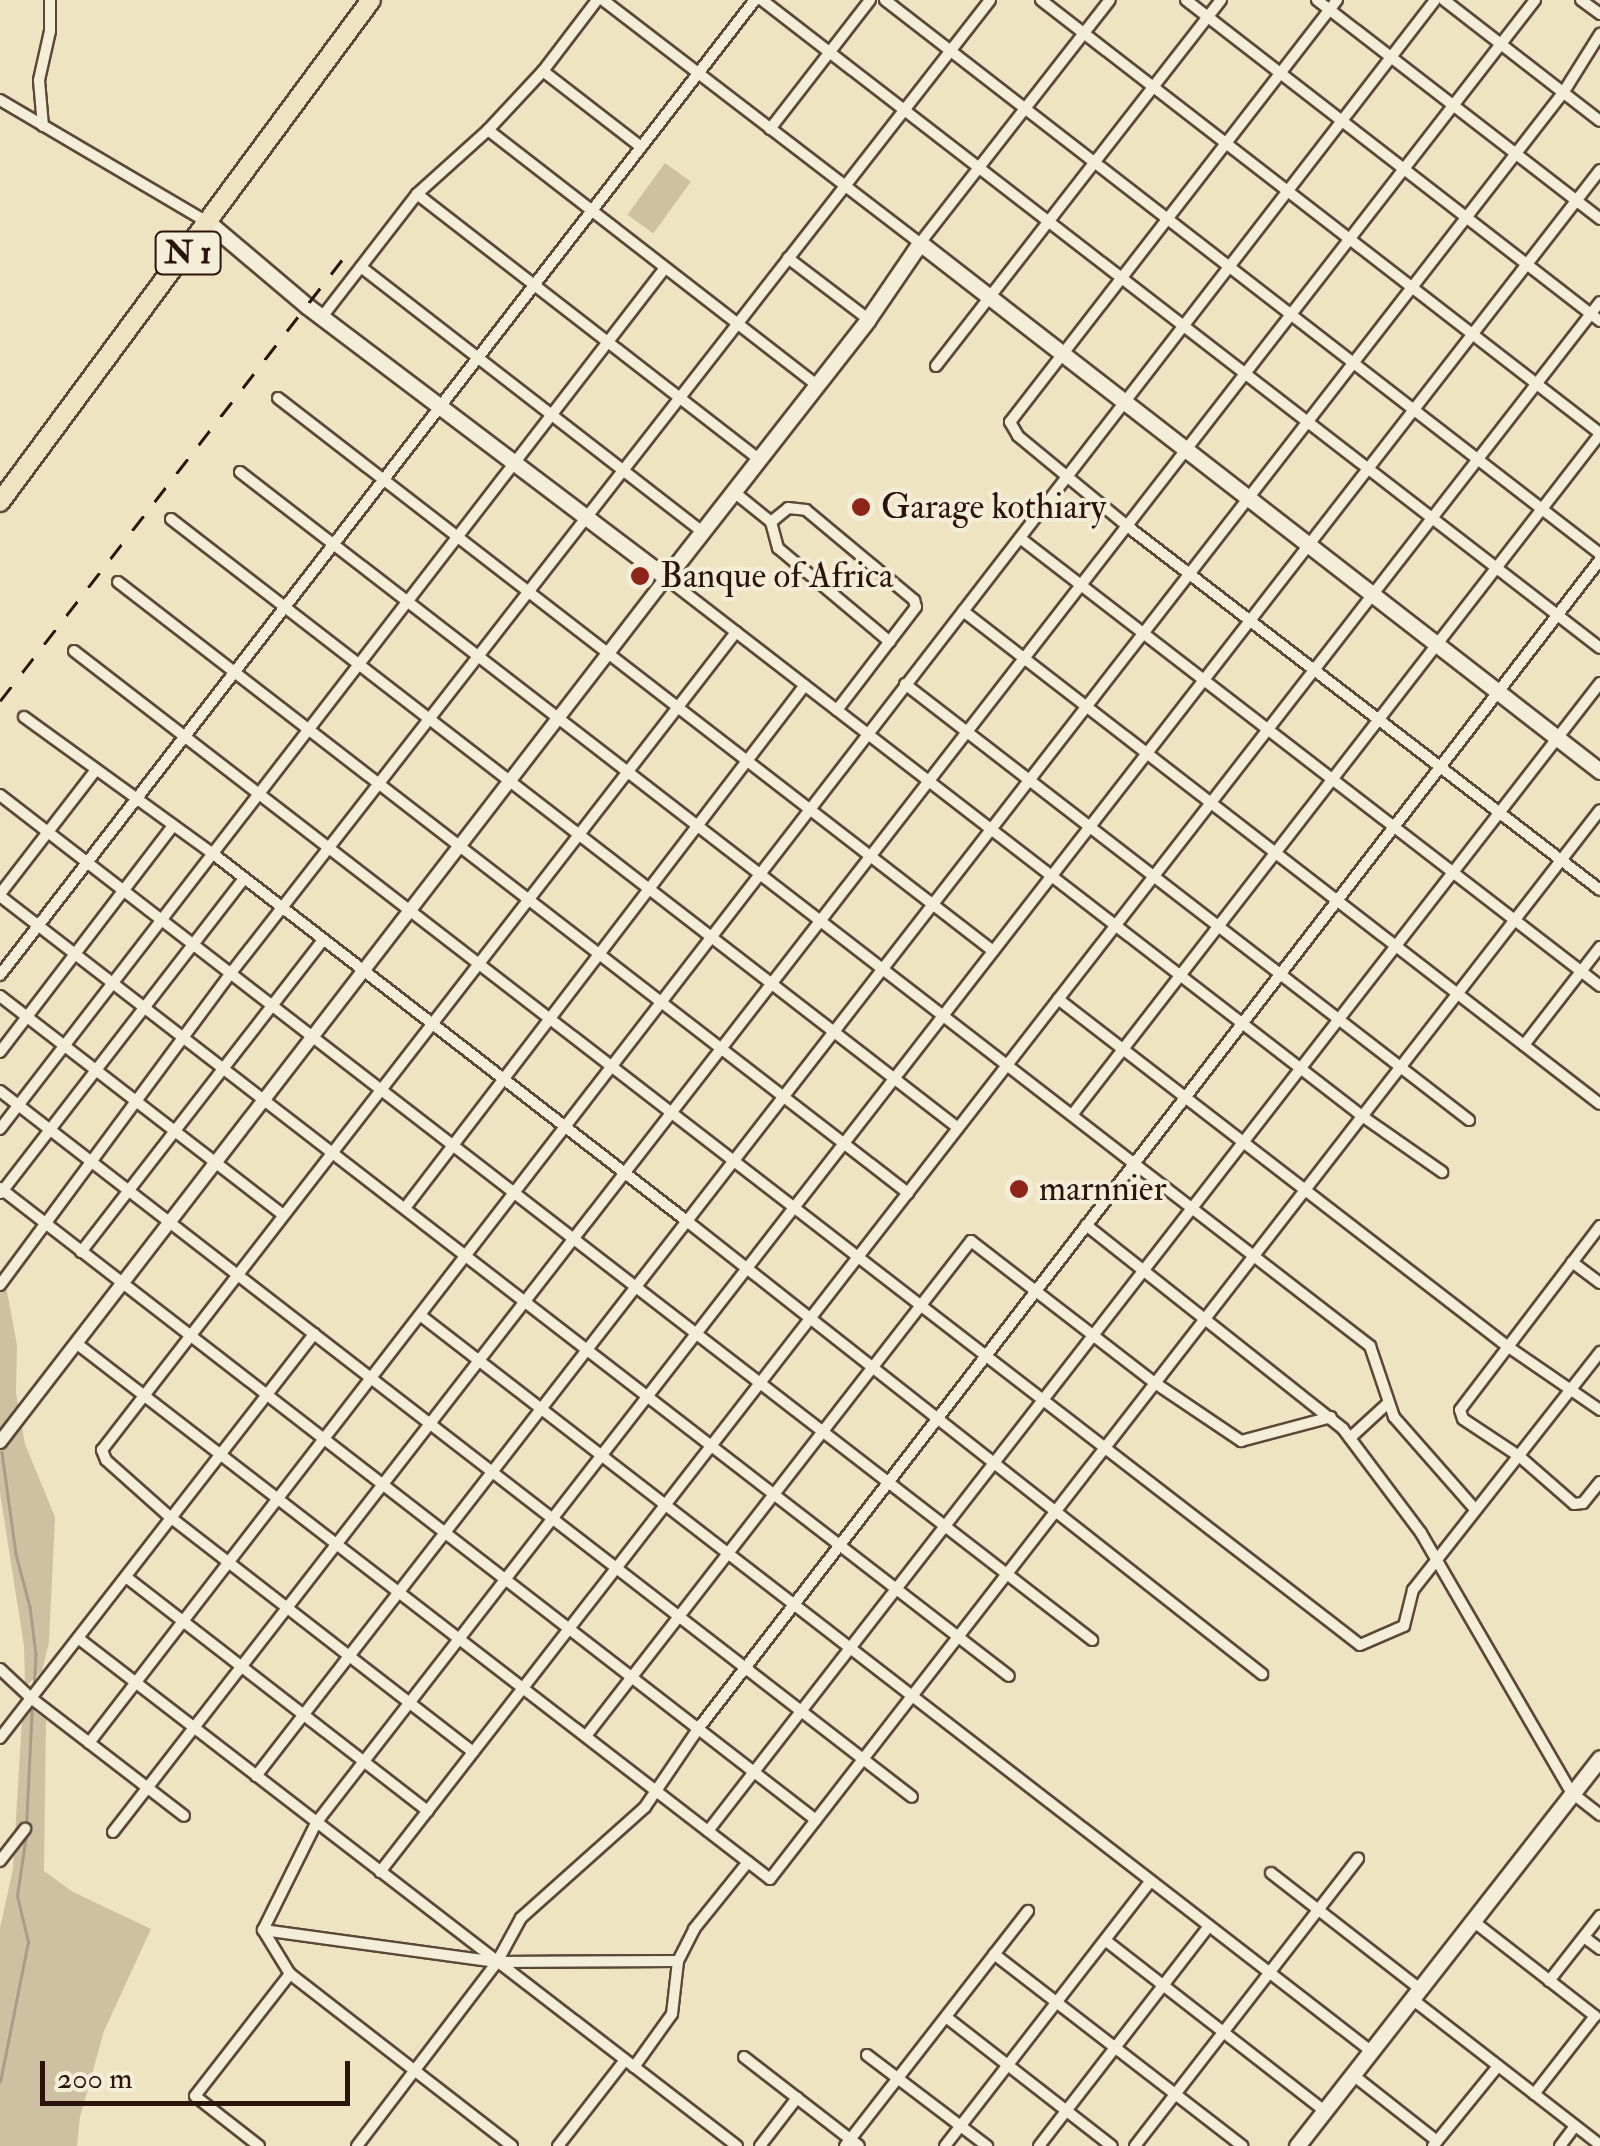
<!DOCTYPE html>
<html>
<head>
<meta charset="utf-8">
<style>
	body { margin:0 }
	#map { position:relative; width:1600px; height:2146px; overflow:hidden; background:#eee4c1; font-family:"IM FELL Double Pica",serif }
	div>[style] { position:absolute }
	.green>* { inset:0; background:#cdc1a2; transform-origin:0 0 }
	.stream>* { height:2.5px; margin:-1.25px; padding:0 1.25px; transform-origin:1.25px; border-radius:1.25px; background:#ab9d83 }
	.roads { filter:drop-shadow(2px 0 #5b4839) drop-shadow(-2px 0 #5b4839) drop-shadow(0 2px #5b4839) drop-shadow(0 -2px #5b4839) }
	.minor>* { height:10px; margin:-5px; padding:0 5px; transform-origin:5px; border-radius:5px; background:#f4edd7 }
	.tertiary>* { height:12px; margin:-6px; padding:0 6px; transform-origin:6px; border-radius:6px; background:#f4edd7 }
	.secondary>* { height:15px; margin:-7.5px; padding:0 7.5px; transform-origin:7.5px; border-radius:7.5px; background:#f4edd7 }
	.trunk>* { height:18px; margin:-9px; padding:0 9px; transform-origin:9px; border-radius:9px; background:#eee4c1 }
	.rail>* { height:2.5px; margin-top:-1.25px; transform-origin:0; background:repeating-linear-gradient(90deg,#2a140c 0 18px,transparent 0 36px) }
	.dots>* { width:28px; height:28px; translate:-50% -50%; box-sizing:border-box; border:5px solid #f4edd7; border-radius:50% }
	span { translate:-50% -50%; white-space:nowrap; text-align:center; line-height:1.15; -webkit-text-stroke:8px #f4edd7; paint-order:stroke }
	.shield-label span { padding:2px 8px; background:#f4edd7; border:2px solid; border-radius:8px; -webkit-text-stroke-width:0 }
	.shield-label { font-size:32px; color:#2a140c; font-weight:700 }
	.poi-label { font-size:35px; color:#2a140c }
	.left { translate:0 -50%; text-align:left }
	.scale { position:absolute; left:40px; top:2061px; width:310px; height:45px; box-sizing:border-box; border:5px solid #2a140c; border-top:0; padding-left:12px; font-size:30px; line-height:35px; white-space:nowrap; color:#2a140c; -webkit-text-stroke:8px #f4edd7; paint-order:stroke }
</style>
</head>
<body>
<div id="map">
	<div class="green">
		<i style="left:665px;top:163px;width:32px;height:64px;rotate:36deg"></i>
		<i style="clip-path:polygon(0 1281px,6px 1286px,17px 1345px,16px 1393px,25px 1444px,55px 1517px,49px 1642px,42px 1671px,25px 1687px,24px 1646px,0 1493px)"></i>
		<i style="clip-path:polygon(27px 1706px,46px 1720px,44px 1871px,73px 1892px,151px 1929px,104px 2031px,80px 2117px,77px 2146px,0 2146px,0 1928px,13px 1869px,22px 1719px)"></i>
	</div>
	<div class="stream">
		<i style="left:2px;top:1452px;width:103px;rotate:82.2deg"></i>
		<i style="left:16px;top:1554px;width:55px;rotate:75.2deg"></i>
		<i style="left:30px;top:1607px;width:47px;rotate:82.7deg"></i>
		<i style="left:36px;top:1654px;width:34px;rotate:93deg"></i>
		<i style="left:26px;top:1827px;width:121px;rotate:-87.2deg"></i>
		<i style="left:0;top:2082px;width:143px;rotate:-78.7deg"></i>
		<i style="left:28px;top:1942px;width:47px;rotate:-103.4deg"></i>
		<i style="left:17px;top:1896px;width:62px;rotate:-81.6deg"></i>
	</div>
	<div class="roads">
		<div class="minor">
			<i style="left:603px;top:0;width:399px;rotate:37.5deg"></i>
			<i style="left:920px;top:243px;width:308px;rotate:-52deg"></i>
			<i style="left:762px;top:0;width:1059px;rotate:37.71deg"></i>
			<i style="left:885px;top:0;width:905px;rotate:37.77deg"></i>
			<i style="left:1041px;top:0;width:707px;rotate:37.76deg"></i>
			<i style="left:1186px;top:0;width:524px;rotate:37.79deg"></i>
			<i style="left:1317px;top:0;width:358px;rotate:37.7deg"></i>
			<i style="left:1337px;top:0;width:534px;rotate:127.77deg"></i>
			<i style="left:1010px;top:422px;width:16px;rotate:60deg"></i>
			<i style="left:1018px;top:436px;width:141px;rotate:39.5deg"></i>
			<i style="left:1127px;top:526px;width:597px;rotate:37.58deg"></i>
			<i style="left:1444px;top:0;width:197px;rotate:37.8deg"></i>
			<i style="left:1581px;top:0;width:24px;rotate:36deg"></i>
			<i style="left:543px;top:71px;width:124px;rotate:37.8deg"></i>
			<i style="left:0;top:100px;width:243px;rotate:30.5deg"></i>
			<i style="left:43px;top:126px;width:46px;rotate:-95deg"></i>
			<i style="left:39px;top:80px;width:50px;rotate:-77.3deg"></i>
			<i style="left:50px;top:31px;width:31px;rotate:-90deg"></i>
			<i style="left:770px;top:129px;width:163px;rotate:-52.2deg"></i>
			<i style="left:488px;top:130px;width:416px;rotate:37.8deg"></i>
			<i style="left:417px;top:194px;width:433px;rotate:37.8deg"></i>
			<i style="left:788px;top:258px;width:101px;rotate:37.3deg"></i>
			<i style="left:361px;top:267px;width:433px;rotate:37.8deg"></i>
			<i style="left:322px;top:317px;width:155px;rotate:-52.3deg"></i>
			<i style="left:417px;top:194px;width:96px;rotate:-42deg"></i>
			<i style="left:488px;top:130px;width:81px;rotate:-47deg"></i>
			<i style="left:543px;top:71px;width:89px;rotate:-52.7deg"></i>
			<i style="left:936px;top:366px;width:464px;rotate:-52.1deg"></i>
			<i style="left:278px;top:398px;width:904px;rotate:37.72deg"></i>
			<i style="left:240px;top:472px;width:1429px;rotate:37.72deg"></i>
			<i style="left:1370px;top:1346px;width:75px;rotate:71.3deg"></i>
			<i style="left:1394px;top:1417px;width:121px;rotate:48.7deg"></i>
			<i style="left:734px;top:492px;width:48px;rotate:39deg"></i>
			<i style="left:771px;top:522px;width:27px;rotate:75deg"></i>
			<i style="left:778px;top:548px;width:146px;rotate:40deg"></i>
			<i style="left:171px;top:519px;width:995px;rotate:37.73deg"></i>
			<i style="left:771px;top:522px;width:22px;rotate:-39deg"></i>
			<i style="left:788px;top:508px;width:18px;rotate:6deg"></i>
			<i style="left:806px;top:510px;width:141px;rotate:39.8deg"></i>
			<i style="left:914px;top:600px;width:7px;rotate:74deg"></i>
			<i style="left:916px;top:607px;width:130px;rotate:127.5deg"></i>
			<i style="left:1020px;top:538px;width:733px;rotate:37.68deg"></i>
			<i style="left:666px;top:578px;width:880px;rotate:37.7deg"></i>
			<i style="left:1362px;top:1116px;width:98px;rotate:35deg"></i>
			<i style="left:118px;top:582px;width:999px;rotate:37.72deg"></i>
			<i style="left:963px;top:611px;width:805px;rotate:37.74deg"></i>
			<i style="left:74px;top:651px;width:1625px;rotate:37.7deg"></i>
			<i style="left:1360px;top:1645px;width:48px;rotate:-23.4deg"></i>
			<i style="left:1404px;top:1626px;width:37px;rotate:-76deg"></i>
			<i style="left:1413px;top:1590px;width:303px;rotate:-51.8deg"></i>
			<i style="left:905px;top:684px;width:713px;rotate:37.71deg"></i>
			<i style="left:24px;top:717px;width:232px;rotate:35.9deg"></i>
			<i style="left:212px;top:853px;width:602px;rotate:37.78deg"></i>
			<i style="left:688px;top:1222px;width:731px;rotate:38.22deg"></i>
			<i style="left:0;top:795px;width:1381px;rotate:37.73deg"></i>
			<i style="left:0;top:894px;width:155px;rotate:-52.3deg"></i>
			<i style="left:0;top:896px;width:1275px;rotate:37.71deg"></i>
			<i style="left:0;top:975px;width:1233px;rotate:-52.25deg"></i>
			<i style="left:0;top:996px;width:358px;rotate:37.7deg"></i>
			<i style="left:1058px;top:999px;width:567px;rotate:37.7deg"></i>
			<i style="left:1507px;top:1346px;width:113px;rotate:34.5deg"></i>
			<i style="left:1524px;top:1045px;width:124px;rotate:-52.2deg"></i>
			<i style="left:0;top:1052px;width:285px;rotate:-52.6deg"></i>
			<i style="left:0;top:1091px;width:1153px;rotate:37.74deg"></i>
			<i style="left:1072px;top:1115px;width:862px;rotate:-52.21deg"></i>
			<i style="left:0;top:1129px;width:1088px;rotate:-52.32deg"></i>
			<i style="left:0;top:1188px;width:1032px;rotate:37.76deg"></i>
			<i style="left:1px;top:1193px;width:397px;rotate:-52.3deg"></i>
			<i style="left:405px;top:1208px;width:658px;rotate:-52.59deg"></i>
			<i style="left:1086px;top:1225px;width:328px;rotate:38.4deg"></i>
			<i style="left:1343px;top:1429px;width:130px;rotate:53.1deg"></i>
			<i style="left:1421px;top:1533px;width:301px;rotate:59.9deg"></i>
			<i style="left:1572px;top:1793px;width:36px;rotate:38deg"></i>
			<i style="left:1600px;top:1226px;width:231px;rotate:127.3deg"></i>
			<i style="left:1460px;top:1410px;width:9px;rotate:72deg"></i>
			<i style="left:1463px;top:1419px;width:67px;rotate:33.5deg"></i>
			<i style="left:1519px;top:1456px;width:73px;rotate:41.1deg"></i>
			<i style="left:1574px;top:1504px;width:9px;rotate:-6deg"></i>
			<i style="left:1583px;top:1503px;width:27px;rotate:-51deg"></i>
			<i style="left:81px;top:1252px;width:395px;rotate:-52.2deg"></i>
			<i style="left:1572px;top:1262px;width:35px;rotate:37deg"></i>
			<i style="left:0;top:1285px;width:388px;rotate:-53.5deg"></i>
			<i style="left:231px;top:973px;width:1234px;rotate:-52.04deg"></i>
			<i style="left:420px;top:1315px;width:1203px;rotate:37.74deg"></i>
			<i style="left:76px;top:1343px;width:877px;rotate:37.68deg"></i>
			<i style="left:770px;top:1879px;width:1353px;rotate:-52.17deg"></i>
			<i style="left:1350px;top:1438px;width:50px;rotate:-42.6deg"></i>
			<i style="left:126px;top:1577px;width:382px;rotate:37.8deg"></i>
			<i style="left:78px;top:1638px;width:832px;rotate:37.63deg"></i>
			<i style="left:0;top:1669px;width:42px;rotate:43.1deg"></i>
			<i style="left:31px;top:1698px;width:193px;rotate:37.6deg"></i>
			<i style="left:586px;top:1736px;width:627px;rotate:-52.13deg"></i>
			<i style="left:971px;top:1241px;width:232px;rotate:37.7deg"></i>
			<i style="left:1155px;top:1383px;width:104px;rotate:34deg"></i>
			<i style="left:1241px;top:1441px;width:93px;rotate:-14.9deg"></i>
			<i style="left:0;top:1738px;width:512px;rotate:-52.14deg"></i>
			<i style="left:89px;top:1743px;width:2202px;rotate:-52.32deg"></i>
			<i style="left:473px;top:1752px;width:382px;rotate:-142.2deg"></i>
			<i style="left:171px;top:1518px;width:87px;rotate:-138.3deg"></i>
			<i style="left:106px;top:1460px;width:11px;rotate:-112deg"></i>
			<i style="left:102px;top:1450px;width:1035px;rotate:-52.22deg"></i>
			<i style="left:256px;top:1776px;width:2131px;rotate:-52.17deg"></i>
			<i style="left:1563px;top:93px;width:70px;rotate:-57.9deg"></i>
			<i style="left:708px;top:1831px;width:1454px;rotate:-52.15deg"></i>
			<i style="left:113px;top:1832px;width:2319px;rotate:-52.18deg"></i>
			<i style="left:0;top:1861px;width:41px;rotate:-52deg"></i>
			<i style="left:380px;top:1872px;width:1988px;rotate:-52.15deg"></i>
			<i style="left:1271px;top:1873px;width:189px;rotate:37.9deg"></i>
			<i style="left:1473px;top:1921px;width:155px;rotate:37.9deg"></i>
			<i style="left:1595px;top:2016px;width:99px;rotate:128deg"></i>
			<i style="left:263px;top:1930px;width:236px;rotate:7.8deg"></i>
			<i style="left:497px;top:1962px;width:181px;rotate:-0.3deg"></i>
			<i style="left:1584px;top:1937px;width:20px;rotate:37deg"></i>
			<i style="left:1105px;top:1940px;width:279px;rotate:37.9deg"></i>
			<i style="left:994px;top:1954px;width:314px;rotate:37.7deg"></i>
			<i style="left:1549px;top:1981px;width:83px;rotate:-51.9deg"></i>
			<i style="left:1412px;top:1999px;width:238px;rotate:37.8deg"></i>
			<i style="left:946px;top:2017px;width:210px;rotate:37.9deg"></i>
			<i style="left:867px;top:2055px;width:151px;rotate:37.2deg"></i>
			<i style="left:744px;top:2057px;width:145px;rotate:37.7deg"></i>
			<i style="left:634px;top:2067px;width:65px;rotate:-54.4deg"></i>
			<i style="left:672px;top:2014px;width:53px;rotate:-83.5deg"></i>
			<i style="left:678px;top:1961px;width:36px;rotate:-63deg"></i>
			<i style="left:694px;top:1929px;width:86px;rotate:-51.1deg"></i>
			<i style="left:1353px;top:2075px;width:107px;rotate:38.2deg"></i>
			<i style="left:259px;top:2146px;width:81px;rotate:-142deg"></i>
			<i style="left:195px;top:2096px;width:155px;rotate:-52.1deg"></i>
			<i style="left:357px;top:2146px;width:231px;rotate:-52.7deg"></i>
			<i style="left:497px;top:1962px;width:50px;rotate:-61.4deg"></i>
			<i style="left:521px;top:1918px;width:166px;rotate:-41.8deg"></i>
			<i style="left:645px;top:1807px;width:94px;rotate:-55.8deg"></i>
			<i style="left:698px;top:1729px;width:1477px;rotate:-52.35deg"></i>
			<i style="left:512px;top:2146px;width:281px;rotate:-142.2deg"></i>
			<i style="left:290px;top:1974px;width:52px;rotate:-121.5deg"></i>
			<i style="left:263px;top:1930px;width:119px;rotate:-63.6deg"></i>
			<i style="left:316px;top:1823px;width:2093px;rotate:-52.16deg"></i>
			<i style="left:558px;top:2146px;width:109px;rotate:-52.1deg"></i>
			<i style="left:760px;top:2146px;width:61px;rotate:-52.4deg"></i>
			<i style="left:845px;top:2146px;width:298px;rotate:-52.1deg"></i>
			<i style="left:945px;top:2146px;width:334px;rotate:-52.2deg"></i>
			<i style="left:1039px;top:2146px;width:278px;rotate:-52.3deg"></i>
			<i style="left:1135px;top:2146px;width:364px;rotate:-52.2deg"></i>
			<i style="left:1433px;top:2146px;width:103px;rotate:-50.9deg"></i>
			<i style="left:1560px;top:2146px;width:25px;rotate:-53deg"></i>
		</div>
		<div class="tertiary">
			<i style="left:0;top:1442px;width:1091px;rotate:-52.37deg"></i>
		</div>
		<div class="secondary">
			<i style="left:210px;top:224px;width:127px;rotate:40.2deg"></i>
			<i style="left:307px;top:306px;width:450px;rotate:37.1deg"></i>
			<i style="left:666px;top:578px;width:328px;rotate:-52deg"></i>
			<i style="left:868px;top:319px;width:92px;rotate:-55.6deg"></i>
			<i style="left:920px;top:243px;width:861px;rotate:37.83deg"></i>
			<i style="left:1297px;top:2146px;width:492px;rotate:-52deg"></i>
		</div>
		<div class="trunk">
			<i style="left:0;top:502px;width:624px;rotate:-53.53deg"></i>
		</div>
	</div>
	<div class="rail">
		<i style="left:0;top:701px;width:568px;rotate:-52.22deg"></i>
	</div>
	<div class="dots">
		<i style="left:861px;top:507px;background:#8f2418"></i>
		<i style="left:640px;top:576px;background:#8f2418"></i>
		<i style="left:1019px;top:1189px;background:#8f2418"></i>
	</div>
	<div class="shield-label">
		<span style="left:188px;top:253px">N 1</span>
	</div>
	<div class="poi-label">
		<span class="left" style="left:881px;top:507px">Garage kothiary</span>
		<span class="left" style="left:660px;top:576px">Banque of Africa</span>
		<span class="left" style="left:1039px;top:1189px">marnnier</span>
	</div>
	<div class="scale">200 m</div>
</div>
</body>
</html>
